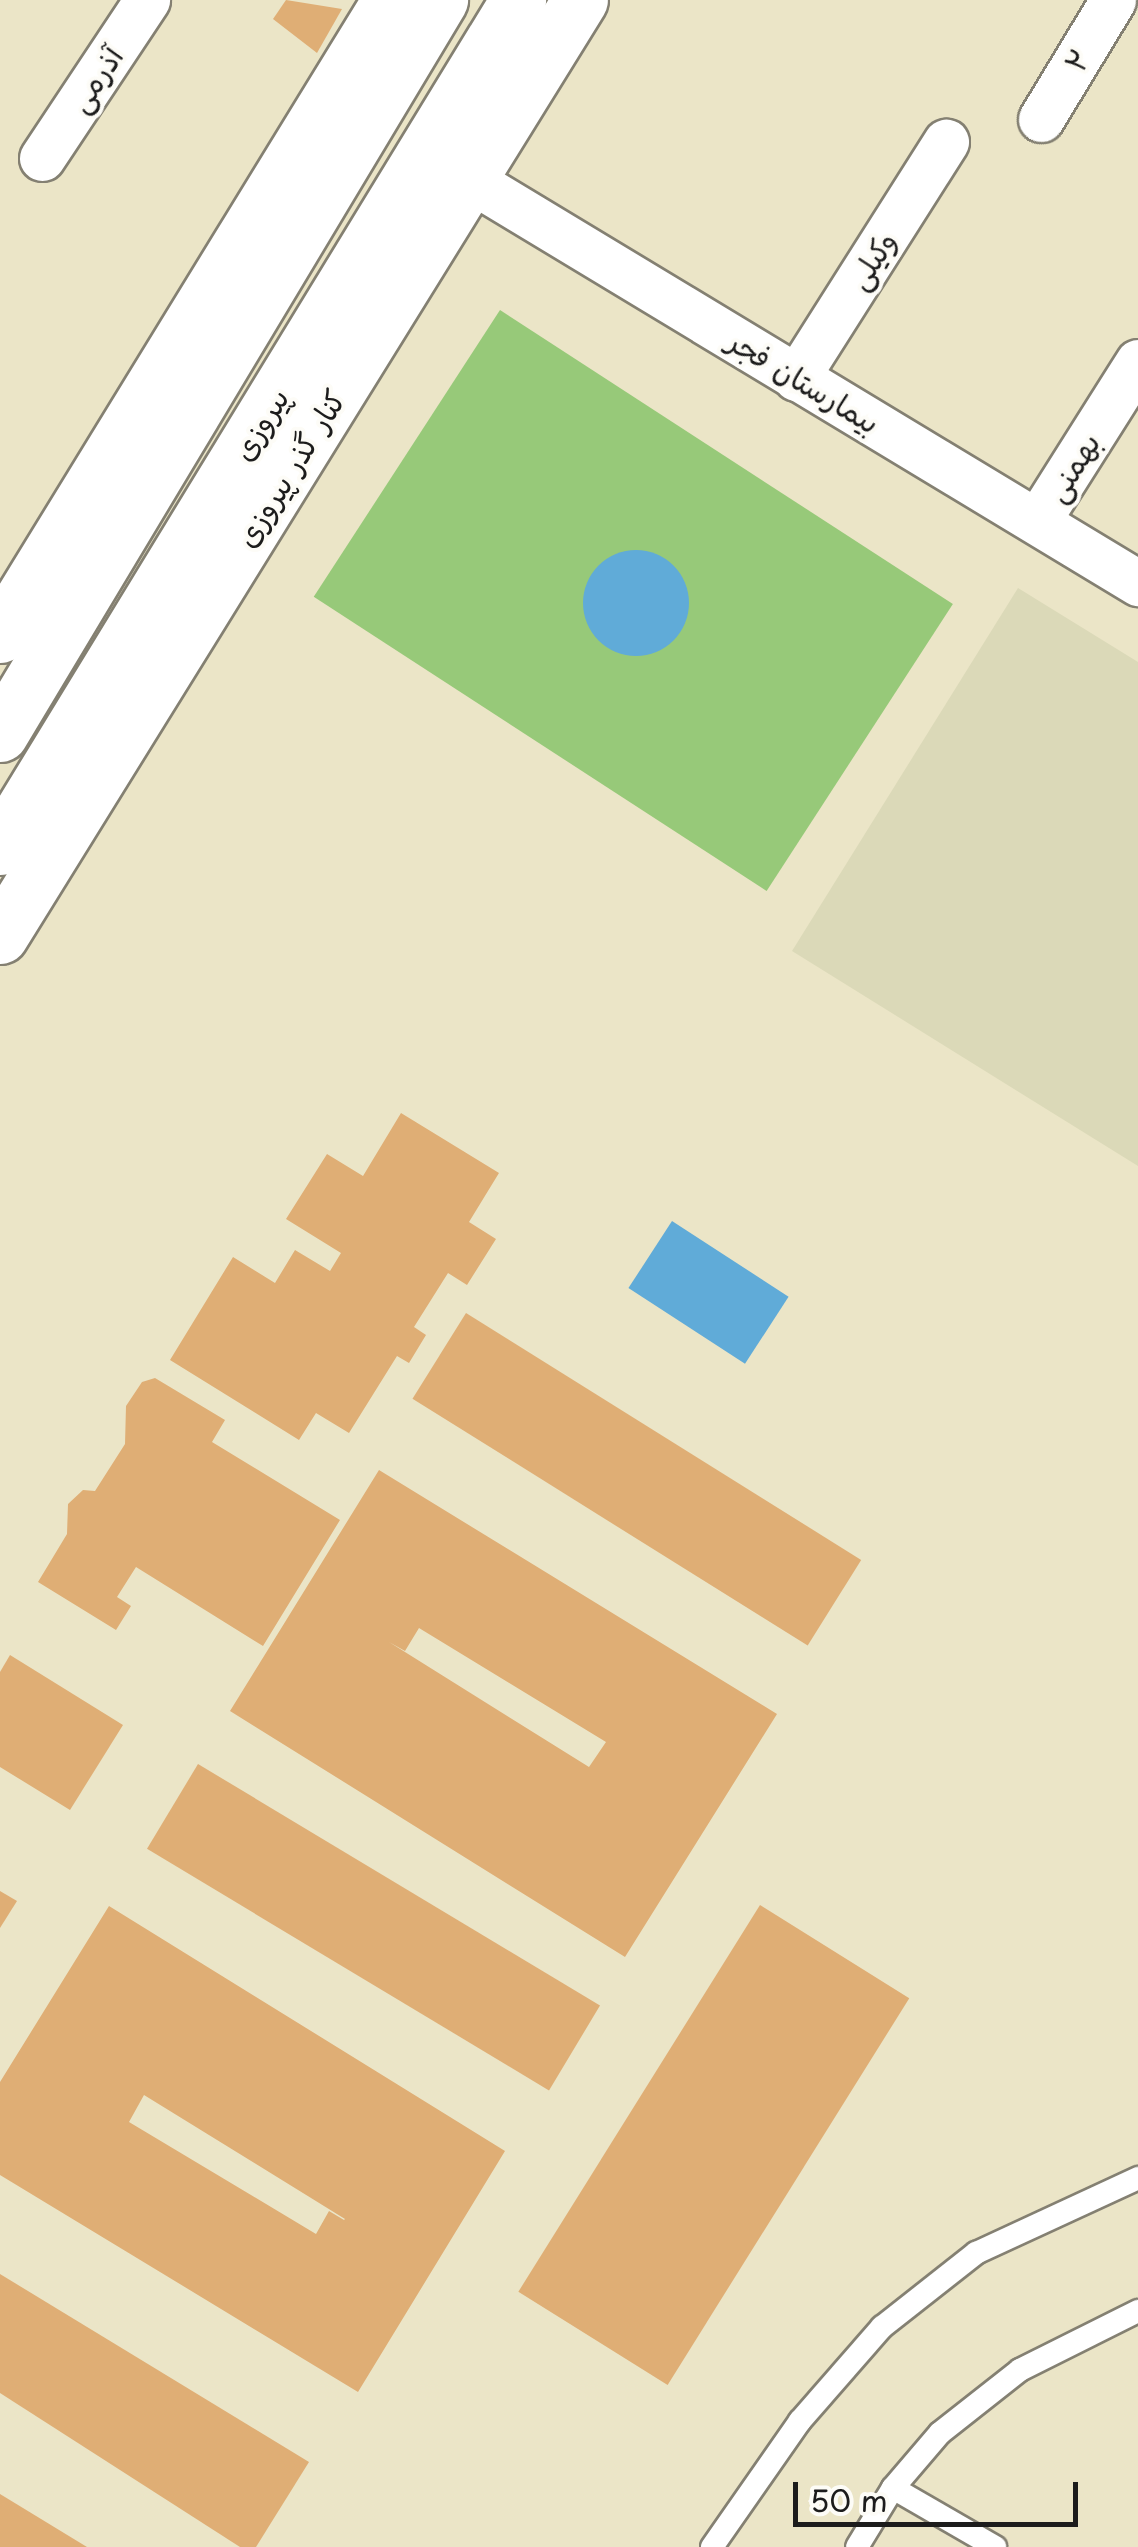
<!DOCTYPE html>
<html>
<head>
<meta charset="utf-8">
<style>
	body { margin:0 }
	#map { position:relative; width:1138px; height:2547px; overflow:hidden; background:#ebe5c7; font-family:"Playpen Sans","Playpen Sans Arabic",sans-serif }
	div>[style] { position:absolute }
	.built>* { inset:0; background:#dbd9b8 }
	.green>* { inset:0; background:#97c979; transform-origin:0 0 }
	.water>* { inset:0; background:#60abd8; transform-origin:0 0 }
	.round { border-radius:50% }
	.building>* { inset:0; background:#dfae75; transform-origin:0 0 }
	.roads { filter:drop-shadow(2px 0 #848072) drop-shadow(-2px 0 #848072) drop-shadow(0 2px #848072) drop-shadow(0 -2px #848072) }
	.service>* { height:22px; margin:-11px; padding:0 11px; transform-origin:11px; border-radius:11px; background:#fff }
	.minor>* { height:45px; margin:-22.5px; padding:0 22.5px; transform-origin:22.5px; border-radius:22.5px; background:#fff }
	.secondary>* { height:55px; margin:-27.5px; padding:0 27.5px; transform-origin:27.5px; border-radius:27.5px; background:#fff }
	.primary>* { height:55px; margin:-27.5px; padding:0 27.5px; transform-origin:27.5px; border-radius:27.5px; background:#fff }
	span { translate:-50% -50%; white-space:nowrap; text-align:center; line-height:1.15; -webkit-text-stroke:8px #fdfcf7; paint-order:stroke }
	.street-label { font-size:30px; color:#1c1c1c }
	.scale { position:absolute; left:793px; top:2482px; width:285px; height:45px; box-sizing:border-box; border:5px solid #1c1c1c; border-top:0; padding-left:12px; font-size:30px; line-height:35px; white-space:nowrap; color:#1c1c1c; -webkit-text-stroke:8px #fdfcf7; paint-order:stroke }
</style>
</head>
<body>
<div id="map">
	<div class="built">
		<i style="clip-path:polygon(1018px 588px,1138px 662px,1138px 1166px,792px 951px)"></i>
	</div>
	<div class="green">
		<i style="left:500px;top:310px;width:540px;height:342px;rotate:33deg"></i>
	</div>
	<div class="water">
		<i class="round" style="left:583px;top:550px;width:106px;height:106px"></i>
		<i style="left:672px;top:1221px;width:139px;height:80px;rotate:33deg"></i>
	</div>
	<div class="building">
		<i style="clip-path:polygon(286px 0,342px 9px,317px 53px,273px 19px)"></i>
		<i style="clip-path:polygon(401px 1113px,499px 1173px,469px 1222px,496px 1239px,467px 1285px,448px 1273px,414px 1327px,426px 1335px,409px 1363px,397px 1356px,349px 1433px,316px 1413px,299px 1440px,170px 1360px,233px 1257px,275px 1283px,295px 1250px,330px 1271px,341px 1253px,286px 1219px,327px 1154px,363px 1176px)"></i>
		<i style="left:466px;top:1313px;width:466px;height:101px;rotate:32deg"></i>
		<i style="clip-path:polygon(155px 1378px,225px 1420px,212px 1442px,340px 1520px,263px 1646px,136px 1567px,117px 1597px,131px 1606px,116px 1630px,38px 1582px,67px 1534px,68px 1504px,83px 1490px,95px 1491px,125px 1444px,126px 1406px,142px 1382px)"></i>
		<i style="clip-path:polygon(evenodd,379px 1470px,777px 1714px,625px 1957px,230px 1711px,379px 1470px,419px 1628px,606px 1742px,589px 1767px,389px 1642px,405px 1651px,419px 1628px)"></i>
		<i style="clip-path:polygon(10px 1655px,123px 1725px,70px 1810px,0 1767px,0 1672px)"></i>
		<i style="left:198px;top:1764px;width:469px;height:99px;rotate:31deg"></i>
		<i style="clip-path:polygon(0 1891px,17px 1901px,0 1928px)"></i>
		<i style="left:760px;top:1905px;width:176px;height:456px;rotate:32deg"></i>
		<i style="clip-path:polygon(evenodd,109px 1906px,505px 2151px,358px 2392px,0 2175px,0 2082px,109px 1906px,144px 2095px,345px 2219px,344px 2220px,329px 2211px,316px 2234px,129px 2122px,144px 2095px)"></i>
		<i style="clip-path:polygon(0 2274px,309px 2462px,256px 2547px,240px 2547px,0 2393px)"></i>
		<i style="clip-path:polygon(0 2494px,87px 2547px,0 2547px)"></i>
	</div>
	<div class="roads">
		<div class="service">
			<i style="left:893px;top:2488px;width:118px;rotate:30deg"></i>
			<i style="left:712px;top:2547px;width:154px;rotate:-55.1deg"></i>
			<i style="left:800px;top:2421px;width:125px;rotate:-48.9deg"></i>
			<i style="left:882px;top:2327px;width:120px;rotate:-38.2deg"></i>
			<i style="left:976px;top:2253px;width:179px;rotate:-24.8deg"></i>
			<i style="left:857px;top:2547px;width:69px;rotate:-58.6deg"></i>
			<i style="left:893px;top:2488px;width:72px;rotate:-49.5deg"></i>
			<i style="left:940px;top:2433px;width:102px;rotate:-38.2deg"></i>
			<i style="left:1020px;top:2370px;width:132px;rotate:-26.6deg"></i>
		</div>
		<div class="minor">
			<i style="left:1041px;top:119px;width:139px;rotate:-58.8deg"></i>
			<i style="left:42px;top:158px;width:190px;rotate:-56.4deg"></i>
			<i style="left:469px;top:179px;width:782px;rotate:31.13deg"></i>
			<i style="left:796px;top:378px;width:280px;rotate:-57.6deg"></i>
			<i style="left:1038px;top:520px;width:187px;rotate:-57.7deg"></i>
		</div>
		<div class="secondary">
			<i style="left:0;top:635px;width:745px;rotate:-58.44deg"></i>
			<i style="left:0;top:936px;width:1101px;rotate:-58.22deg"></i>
		</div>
		<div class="primary">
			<i style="left:0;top:734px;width:856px;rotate:-59.06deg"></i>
			<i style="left:0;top:847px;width:993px;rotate:-58.55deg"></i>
		</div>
	</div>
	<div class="street-label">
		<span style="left:1077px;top:60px;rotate:-59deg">۲</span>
		<span style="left:95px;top:79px;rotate:-56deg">آذرمی</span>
		<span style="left:871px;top:260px;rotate:-57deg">وکیلی</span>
		<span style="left:804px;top:381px;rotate:31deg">بیمارستان فجر</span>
		<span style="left:260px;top:424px;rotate:-58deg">پیروزی</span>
		<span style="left:1072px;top:467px;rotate:-58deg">بهمنی</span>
		<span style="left:290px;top:468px;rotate:-58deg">کنار گذر پیروزی</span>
	</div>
	<div class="scale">50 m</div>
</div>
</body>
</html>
